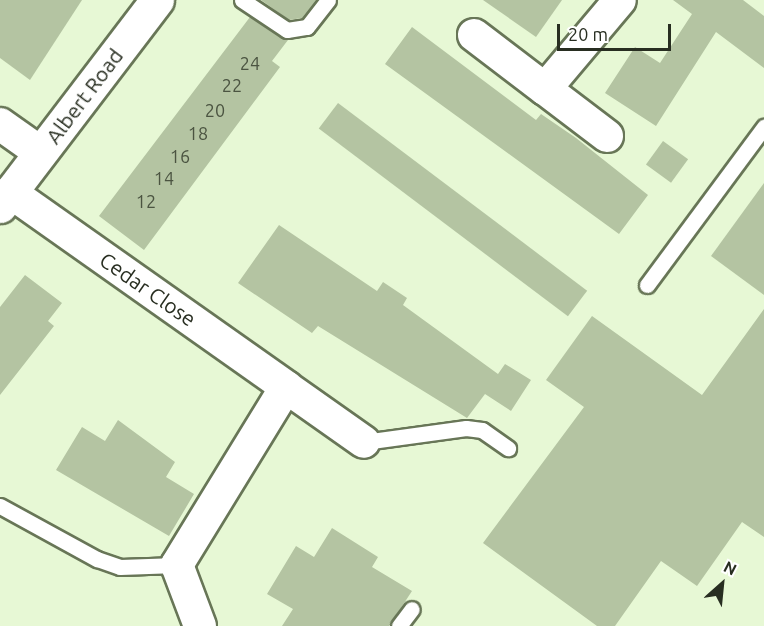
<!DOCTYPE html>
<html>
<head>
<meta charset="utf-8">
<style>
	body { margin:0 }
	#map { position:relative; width:764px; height:626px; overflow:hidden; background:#e7f8d5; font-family:Ubuntu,sans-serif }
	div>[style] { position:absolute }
	.building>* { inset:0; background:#b4c4a2; transform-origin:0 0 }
	.roads { filter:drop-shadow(2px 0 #687657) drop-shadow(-2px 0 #687657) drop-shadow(0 2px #687657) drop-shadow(0 -2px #687657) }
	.lane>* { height:15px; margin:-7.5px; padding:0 7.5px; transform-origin:7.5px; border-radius:7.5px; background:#fff }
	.street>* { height:32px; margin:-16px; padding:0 16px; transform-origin:16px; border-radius:16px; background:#fff }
	.secondary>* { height:33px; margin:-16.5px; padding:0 16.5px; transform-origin:16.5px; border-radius:16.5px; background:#fff }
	span { translate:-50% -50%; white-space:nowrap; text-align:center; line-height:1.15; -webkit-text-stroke:6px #fff; paint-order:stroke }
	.number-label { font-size:18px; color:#4b5441 }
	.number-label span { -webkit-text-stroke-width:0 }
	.street-label { font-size:21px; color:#282e21 }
	.north { position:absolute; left:692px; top:554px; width:60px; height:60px; -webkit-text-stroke:4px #fff; paint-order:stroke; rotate:27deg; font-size:16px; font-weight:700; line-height:24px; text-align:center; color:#282e21 }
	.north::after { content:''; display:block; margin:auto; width:21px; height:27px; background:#282e21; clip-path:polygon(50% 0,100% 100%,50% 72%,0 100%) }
	.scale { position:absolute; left:557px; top:24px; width:114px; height:27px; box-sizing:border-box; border:3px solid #282e21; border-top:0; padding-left:8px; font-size:18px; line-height:21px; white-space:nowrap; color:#282e21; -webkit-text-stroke:4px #fff; paint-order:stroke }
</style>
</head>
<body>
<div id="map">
	<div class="building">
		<i style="clip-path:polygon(0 0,82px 0,30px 80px,0 58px)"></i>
		<i style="clip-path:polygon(261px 0,316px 0,302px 18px,289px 20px)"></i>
		<i style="clip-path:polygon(483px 0,562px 0,536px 37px)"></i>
		<i style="clip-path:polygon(673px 0,743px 0,764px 16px,764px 68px,716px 32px,656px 126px,605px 93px,635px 47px,660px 63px,692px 14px)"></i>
		<i style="clip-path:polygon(250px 17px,288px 40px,272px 61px,280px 67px,144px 250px,99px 216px)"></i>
		<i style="clip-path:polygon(412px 27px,536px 120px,541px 114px,576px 138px,648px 195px,619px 234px,385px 64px)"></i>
		<i style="left:338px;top:103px;width:312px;height:32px;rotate:37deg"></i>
		<i style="left:663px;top:141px;width:31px;height:29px;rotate:36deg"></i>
		<i style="clip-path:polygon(764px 183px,764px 295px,711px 256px)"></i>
		<i style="clip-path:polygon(279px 225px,377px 291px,383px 282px,407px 298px,403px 305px,498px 374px,505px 364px,531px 380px,511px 411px,485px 394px,467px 418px,318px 326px,312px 333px,238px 283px)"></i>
		<i style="clip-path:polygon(25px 275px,62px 303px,48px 321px,54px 326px,0 395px,0 307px)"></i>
		<i style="clip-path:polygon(764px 309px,764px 537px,742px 522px,697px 586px,661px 561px,615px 626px,597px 626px,483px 543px,584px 407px,546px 380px,592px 316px,702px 395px)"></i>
		<i style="clip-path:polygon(118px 420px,175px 462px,166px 477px,194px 494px,169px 536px,56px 470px,82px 427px,105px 441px)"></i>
		<i style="clip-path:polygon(332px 528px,378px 557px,372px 567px,412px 591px,389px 626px,282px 626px,293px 609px,267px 594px,296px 546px,314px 557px)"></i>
	</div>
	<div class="roads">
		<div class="lane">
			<i style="left:242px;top:0;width:54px;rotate:33.7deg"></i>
			<i style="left:287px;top:30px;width:20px;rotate:-9deg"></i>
			<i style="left:307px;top:27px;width:34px;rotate:-52deg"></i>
			<i style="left:647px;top:285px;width:197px;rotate:-53.5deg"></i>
			<i style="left:364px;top:442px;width:103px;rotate:-7.8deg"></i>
			<i style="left:466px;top:428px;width:16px;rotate:7deg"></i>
			<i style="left:482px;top:430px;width:32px;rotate:35deg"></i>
			<i style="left:0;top:506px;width:111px;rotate:28.7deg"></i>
			<i style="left:97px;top:559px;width:24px;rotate:19deg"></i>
			<i style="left:120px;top:567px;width:57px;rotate:-2deg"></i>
			<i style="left:399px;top:626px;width:21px;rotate:-53deg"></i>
		</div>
		<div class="street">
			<i style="left:474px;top:35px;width:89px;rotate:37.3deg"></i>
			<i style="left:0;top:124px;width:50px;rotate:35.3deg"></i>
			<i style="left:607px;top:136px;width:78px;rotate:-142.8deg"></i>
			<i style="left:545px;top:89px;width:116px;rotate:-49.9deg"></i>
			<i style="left:10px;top:192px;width:338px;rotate:35.2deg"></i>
			<i style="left:286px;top:387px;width:209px;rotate:121.5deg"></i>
			<i style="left:177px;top:565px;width:65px;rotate:69.3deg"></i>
			<i style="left:286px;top:387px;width:95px;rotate:35.2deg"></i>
		</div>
		<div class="secondary">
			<i style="left:0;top:206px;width:259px;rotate:-52.7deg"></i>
		</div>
	</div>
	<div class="number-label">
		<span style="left:250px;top:63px">24</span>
		<span style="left:232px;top:85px">22</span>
		<span style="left:215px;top:110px">20</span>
		<span style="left:198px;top:133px">18</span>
		<span style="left:180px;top:156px">16</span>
		<span style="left:164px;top:178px">14</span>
		<span style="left:146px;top:201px">12</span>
	</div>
	<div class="street-label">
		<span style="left:84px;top:96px;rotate:-53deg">Albert Road</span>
		<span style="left:148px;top:289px;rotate:35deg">Cedar Close</span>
	</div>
	<div class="north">N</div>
	<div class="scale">20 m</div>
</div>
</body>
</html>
